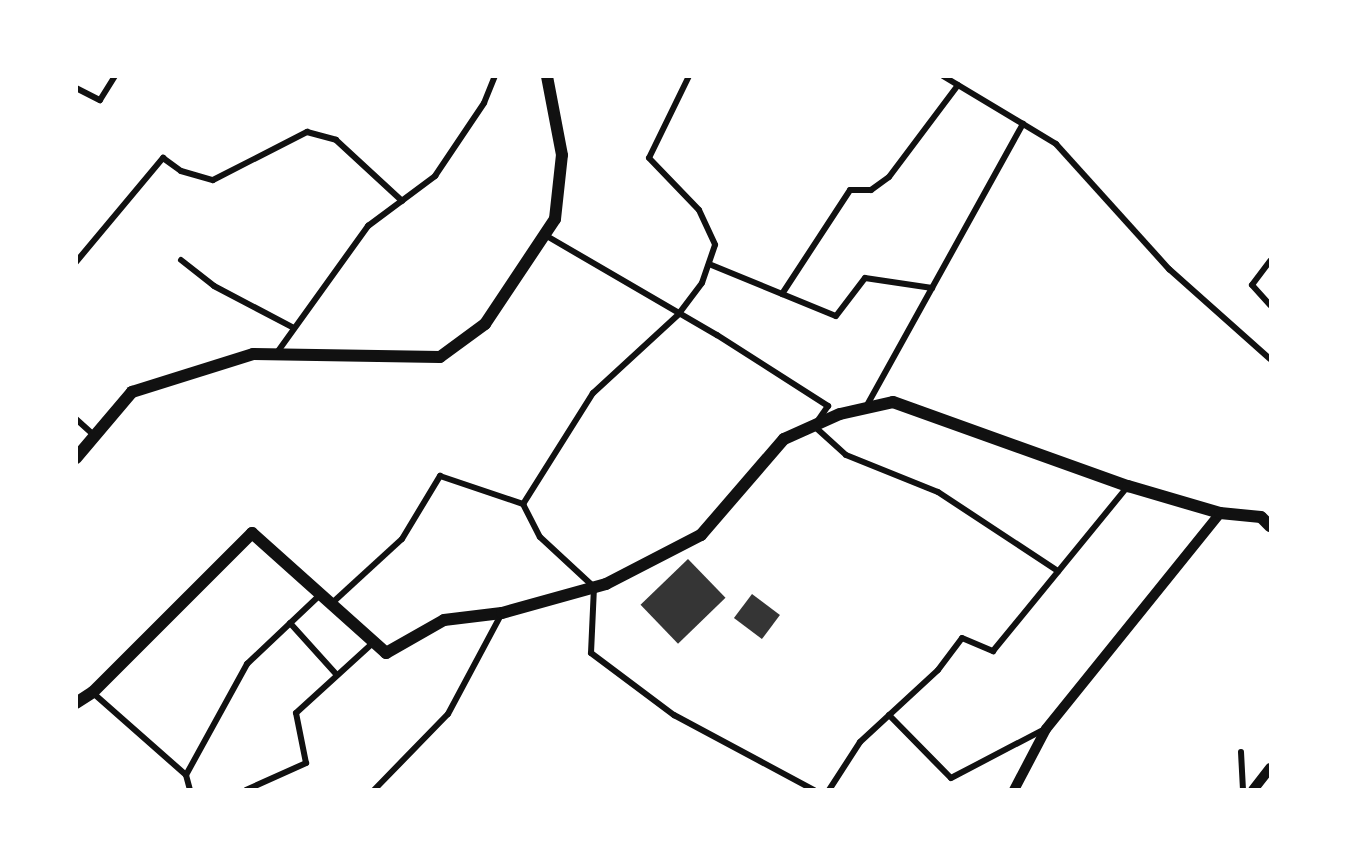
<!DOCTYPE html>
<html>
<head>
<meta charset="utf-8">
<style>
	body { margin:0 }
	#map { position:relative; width:1347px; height:866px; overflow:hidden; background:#fff; font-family:Roboto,sans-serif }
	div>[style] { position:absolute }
	.building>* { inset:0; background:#353535; transform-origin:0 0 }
	.minor>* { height:6px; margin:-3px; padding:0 3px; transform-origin:3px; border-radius:3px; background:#111 }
	.tertiary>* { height:10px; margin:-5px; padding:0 5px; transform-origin:5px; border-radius:5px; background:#111 }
	.secondary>* { height:12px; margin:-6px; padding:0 6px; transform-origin:6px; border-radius:6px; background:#111 }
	span { translate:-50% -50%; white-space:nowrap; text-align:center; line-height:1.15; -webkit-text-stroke:6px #fff; paint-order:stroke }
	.frame { position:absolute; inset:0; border:78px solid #fff; pointer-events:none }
</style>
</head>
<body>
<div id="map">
	<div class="building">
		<i style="left:688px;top:559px;width:54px;height:66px;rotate:46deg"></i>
		<i style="left:752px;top:594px;width:35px;height:30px;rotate:37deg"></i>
	</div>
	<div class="minor">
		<i style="left:689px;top:76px;width:91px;rotate:116deg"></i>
		<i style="left:649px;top:158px;width:72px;rotate:46.1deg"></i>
		<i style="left:699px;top:210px;width:38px;rotate:65deg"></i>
		<i style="left:715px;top:245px;width:40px;rotate:108.9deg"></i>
		<i style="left:702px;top:283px;width:39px;rotate:127deg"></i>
		<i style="left:679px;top:314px;width:117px;rotate:137.4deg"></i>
		<i style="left:593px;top:393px;width:131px;rotate:122.2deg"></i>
		<i style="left:523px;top:504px;width:37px;rotate:63deg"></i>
		<i style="left:540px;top:537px;width:74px;rotate:42.8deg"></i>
		<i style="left:594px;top:587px;width:66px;rotate:92.6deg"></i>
		<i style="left:591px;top:653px;width:104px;rotate:36.8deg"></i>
		<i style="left:674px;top:715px;width:159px;rotate:28.2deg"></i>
		<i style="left:943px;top:76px;width:132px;rotate:31deg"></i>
		<i style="left:1056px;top:144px;width:169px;rotate:47.9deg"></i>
		<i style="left:1169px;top:269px;width:135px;rotate:41.7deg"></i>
		<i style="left:76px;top:88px;width:27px;rotate:27deg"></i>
		<i style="left:100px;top:100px;width:28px;rotate:-58deg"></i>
		<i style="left:545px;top:235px;width:199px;rotate:30.2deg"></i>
		<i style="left:717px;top:335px;width:132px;rotate:32.6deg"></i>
		<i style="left:828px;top:406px;width:24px;rotate:125deg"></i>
		<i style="left:814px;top:426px;width:43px;rotate:42.2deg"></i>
		<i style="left:846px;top:455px;width:99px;rotate:21.9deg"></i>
		<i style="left:938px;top:492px;width:144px;rotate:33.4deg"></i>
		<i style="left:181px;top:260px;width:42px;rotate:38.2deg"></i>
		<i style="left:214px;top:286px;width:90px;rotate:27.7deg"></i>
		<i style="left:1270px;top:261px;width:30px;rotate:127deg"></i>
		<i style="left:1252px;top:285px;width:27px;rotate:48deg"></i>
		<i style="left:76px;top:262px;width:136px;rotate:-50.1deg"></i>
		<i style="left:163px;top:158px;width:22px;rotate:36deg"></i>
		<i style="left:181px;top:171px;width:33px;rotate:16deg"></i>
		<i style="left:213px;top:180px;width:106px;rotate:-27.1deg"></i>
		<i style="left:307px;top:132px;width:30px;rotate:15deg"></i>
		<i style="left:336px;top:140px;width:90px;rotate:42.7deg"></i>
		<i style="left:709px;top:264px;width:137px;rotate:22.3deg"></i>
		<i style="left:836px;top:316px;width:48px;rotate:-52.7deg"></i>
		<i style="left:865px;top:278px;width:68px;rotate:8.5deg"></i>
		<i style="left:782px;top:294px;width:124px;rotate:-56.8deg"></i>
		<i style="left:850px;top:190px;width:21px"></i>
		<i style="left:871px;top:190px;width:22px;rotate:-36deg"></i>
		<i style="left:889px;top:177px;width:115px;rotate:-53.1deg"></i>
		<i style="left:276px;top:354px;width:158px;rotate:-54.3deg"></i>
		<i style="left:368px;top:226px;width:84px;rotate:-36.7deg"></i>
		<i style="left:435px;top:176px;width:88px;rotate:-56.1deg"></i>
		<i style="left:484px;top:103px;width:29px;rotate:-68deg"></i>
		<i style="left:866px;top:407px;width:324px;rotate:-61deg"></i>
		<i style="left:76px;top:419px;width:25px;rotate:42deg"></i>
		<i style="left:331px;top:604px;width:96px;rotate:-42.5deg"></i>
		<i style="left:402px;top:539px;width:74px;rotate:-58.9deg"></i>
		<i style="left:440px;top:476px;width:88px;rotate:18.6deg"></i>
		<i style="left:290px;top:623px;width:70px;rotate:47.9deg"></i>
		<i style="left:93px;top:693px;width:124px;rotate:41.4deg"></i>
		<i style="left:889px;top:715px;width:88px;rotate:45.5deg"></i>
		<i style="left:951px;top:778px;width:104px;rotate:-27.6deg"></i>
		<i style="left:1241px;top:752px;width:38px;rotate:87deg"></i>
		<i style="left:190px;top:790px;width:16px;rotate:-105deg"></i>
		<i style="left:186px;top:775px;width:127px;rotate:-61.2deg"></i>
		<i style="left:247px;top:664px;width:100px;rotate:-43.4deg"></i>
		<i style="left:246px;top:790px;width:66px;rotate:-24.2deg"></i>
		<i style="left:306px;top:763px;width:51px;rotate:-101.3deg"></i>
		<i style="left:296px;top:713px;width:105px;rotate:-42.3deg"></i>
		<i style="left:374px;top:790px;width:106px;rotate:-45.8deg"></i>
		<i style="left:448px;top:714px;width:115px;rotate:-61.9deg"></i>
		<i style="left:829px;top:790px;width:57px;rotate:-57.1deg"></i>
		<i style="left:860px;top:742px;width:106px;rotate:-42.7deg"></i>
		<i style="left:938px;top:670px;width:40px;rotate:-53deg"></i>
		<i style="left:962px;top:638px;width:34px;rotate:23deg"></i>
		<i style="left:993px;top:651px;width:213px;rotate:-50.7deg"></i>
	</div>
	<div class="tertiary">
		<i style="left:1014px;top:790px;width:69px;rotate:-62.3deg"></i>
		<i style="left:1046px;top:729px;width:277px;rotate:-51.1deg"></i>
		<i style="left:1253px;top:790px;width:28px;rotate:-52deg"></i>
	</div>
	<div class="secondary">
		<i style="left:76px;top:458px;width:87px;rotate:-49.7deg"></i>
		<i style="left:132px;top:392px;width:127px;rotate:-17.4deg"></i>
		<i style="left:253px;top:354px;width:187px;rotate:0.9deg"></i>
		<i style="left:440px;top:357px;width:56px;rotate:-36.3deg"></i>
		<i style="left:485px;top:324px;width:126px;rotate:-56.3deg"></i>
		<i style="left:555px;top:219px;width:64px;rotate:-83.8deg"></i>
		<i style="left:562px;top:155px;width:80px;rotate:-100.8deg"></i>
		<i style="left:76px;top:703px;width:20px;rotate:-33deg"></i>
		<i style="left:93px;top:692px;width:225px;rotate:-45deg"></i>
		<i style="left:252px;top:533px;width:180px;rotate:41.8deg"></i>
		<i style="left:386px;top:653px;width:67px;rotate:-29.6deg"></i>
		<i style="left:444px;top:620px;width:58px;rotate:-6.9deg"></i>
		<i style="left:502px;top:613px;width:108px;rotate:-15.6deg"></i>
		<i style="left:606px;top:584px;width:107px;rotate:-27.3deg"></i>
		<i style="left:701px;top:535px;width:127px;rotate:-49.2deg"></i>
		<i style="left:784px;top:439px;width:61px;rotate:-24.1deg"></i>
		<i style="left:840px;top:414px;width:54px;rotate:-12.8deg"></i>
		<i style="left:893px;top:402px;width:250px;rotate:19.7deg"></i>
		<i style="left:1128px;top:486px;width:96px;rotate:16.4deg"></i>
		<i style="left:1220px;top:513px;width:41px;rotate:5.6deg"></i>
		<i style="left:1261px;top:517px;width:13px;rotate:45deg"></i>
	</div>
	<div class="frame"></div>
</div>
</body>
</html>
